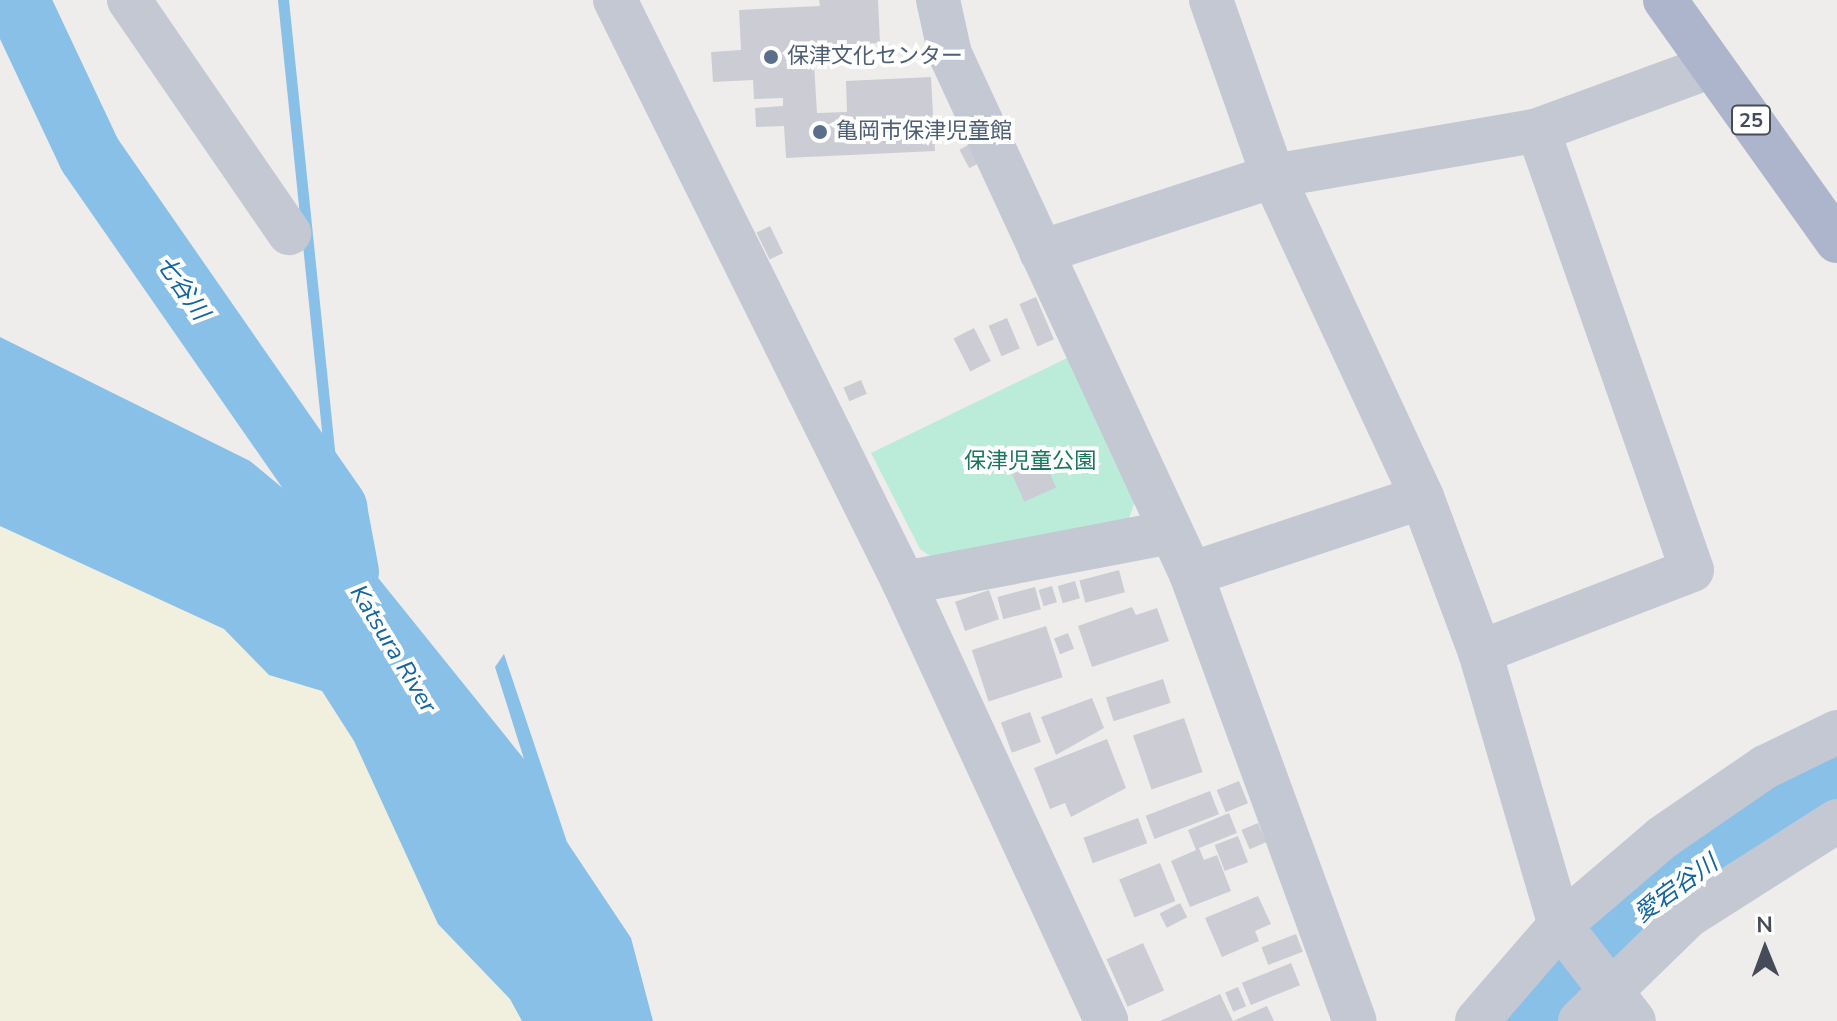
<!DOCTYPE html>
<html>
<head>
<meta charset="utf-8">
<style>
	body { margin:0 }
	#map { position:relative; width:1837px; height:1021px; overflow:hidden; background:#efedec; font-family:"Nunito Sans","Noto Sans JP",sans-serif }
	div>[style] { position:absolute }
	.green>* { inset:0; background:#bbecd9 }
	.sand>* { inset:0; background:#f1efdd }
	.water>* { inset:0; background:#89c0e8 }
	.stream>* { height:11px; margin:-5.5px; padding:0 5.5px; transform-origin:5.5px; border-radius:5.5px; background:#89c0e8 }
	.river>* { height:64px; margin:-32px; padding:0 32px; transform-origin:32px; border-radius:32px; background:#89c0e8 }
	.building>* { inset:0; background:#cccdd4; transform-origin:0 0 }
	.minor>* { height:44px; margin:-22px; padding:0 22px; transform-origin:22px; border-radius:22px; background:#c3c8d3 }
	.major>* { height:44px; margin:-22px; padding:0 22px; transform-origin:22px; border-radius:22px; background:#acb5cb }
	.dots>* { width:22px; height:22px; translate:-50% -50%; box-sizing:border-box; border:4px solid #fff; border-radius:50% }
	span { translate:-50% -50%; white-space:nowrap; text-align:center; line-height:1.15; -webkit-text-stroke:8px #fff; paint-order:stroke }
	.shield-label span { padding:2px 6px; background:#fff; border:2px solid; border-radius:6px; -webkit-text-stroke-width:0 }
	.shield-label { font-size:20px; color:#454b59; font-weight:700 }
	.service-label { font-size:22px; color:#4e5e75 }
	.left { translate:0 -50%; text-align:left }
	.park-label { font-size:22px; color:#19775c }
	.water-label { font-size:24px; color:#1164a1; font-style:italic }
	.north { position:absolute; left:1725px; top:909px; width:80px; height:80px; -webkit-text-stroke:6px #fff; paint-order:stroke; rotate:359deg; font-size:22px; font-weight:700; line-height:32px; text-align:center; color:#454b59 }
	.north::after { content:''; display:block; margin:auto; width:28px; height:36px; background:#454b59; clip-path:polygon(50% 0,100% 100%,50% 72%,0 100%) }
</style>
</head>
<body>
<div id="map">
	<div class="green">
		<i style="clip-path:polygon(1069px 357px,1136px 499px,1128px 521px,939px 562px,920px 549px,871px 453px)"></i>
	</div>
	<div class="sand">
		<i style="clip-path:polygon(0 526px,224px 629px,269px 675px,322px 691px,354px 741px,438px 924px,510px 999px,522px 1021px,0 1021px)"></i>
	</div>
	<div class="water">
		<i style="clip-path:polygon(197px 319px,282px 424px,367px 564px,524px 759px,495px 667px,504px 654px,567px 842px,631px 938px,653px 1021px,522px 1021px,510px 999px,438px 924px,354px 741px,322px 691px,269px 675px,224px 629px,0 526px,0 337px,250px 461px,291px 495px,296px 489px,192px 343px)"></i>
	</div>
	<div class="stream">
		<i style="left:283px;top:0;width:511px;rotate:84.16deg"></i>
	</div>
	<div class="river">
		<i style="left:17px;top:0;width:171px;rotate:64.8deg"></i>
		<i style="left:90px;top:155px;width:430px;rotate:55.2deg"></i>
		<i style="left:335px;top:508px;width:65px;rotate:79.4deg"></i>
		<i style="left:1532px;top:1021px;width:154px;rotate:-45.5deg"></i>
		<i style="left:1640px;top:911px;width:238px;rotate:-34.2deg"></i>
	</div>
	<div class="building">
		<i style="clip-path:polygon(819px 0,878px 0,880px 43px,813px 46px,817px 113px,847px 112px,846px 81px,931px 77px,935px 151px,786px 158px,784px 126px,756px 127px,755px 108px,783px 106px,783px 98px,754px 99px,753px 80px,713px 82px,711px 52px,741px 50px,739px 10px,820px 6px)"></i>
		<i style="left:970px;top:144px;width:21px;height:12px;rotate:62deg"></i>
		<i style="left:770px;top:226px;width:30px;height:15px;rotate:64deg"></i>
		<i style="left:1036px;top:297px;width:46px;height:18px;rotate:67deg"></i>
		<i style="left:1007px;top:318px;width:33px;height:20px;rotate:67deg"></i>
		<i style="left:974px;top:328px;width:37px;height:23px;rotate:63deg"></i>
		<i style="left:861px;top:380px;width:15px;height:19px;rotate:67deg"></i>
		<i style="left:1044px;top:460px;width:30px;height:35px;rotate:66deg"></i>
		<i style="left:1119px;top:570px;width:23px;height:41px;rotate:75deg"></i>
		<i style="left:1075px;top:581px;width:18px;height:18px;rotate:74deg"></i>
		<i style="left:1052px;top:586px;width:17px;height:14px;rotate:73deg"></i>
		<i style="left:1035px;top:587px;width:23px;height:39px;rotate:75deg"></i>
		<i style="left:989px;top:590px;width:31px;height:36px;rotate:71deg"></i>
		<i style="clip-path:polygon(1132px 607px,1136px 615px,1157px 608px,1169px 641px,1092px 667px,1078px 626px)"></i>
		<i style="left:1046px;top:626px;width:54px;height:78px;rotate:72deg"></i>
		<i style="left:1068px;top:633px;width:17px;height:15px;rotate:69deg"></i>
		<i style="left:1163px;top:679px;width:25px;height:60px;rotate:72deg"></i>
		<i style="clip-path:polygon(1092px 698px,1104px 728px,1056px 755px,1041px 717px)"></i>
		<i style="left:1030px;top:712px;width:32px;height:31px;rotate:70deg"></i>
		<i style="left:1184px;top:718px;width:57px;height:54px;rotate:71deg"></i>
		<i style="clip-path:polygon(1107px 739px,1126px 788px,1071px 817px,1065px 803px,1050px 809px,1034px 768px)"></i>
		<i style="left:1239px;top:781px;width:24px;height:24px;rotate:68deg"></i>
		<i style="left:1210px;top:791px;width:25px;height:69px;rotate:69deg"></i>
		<i style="clip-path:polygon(1229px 813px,1237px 833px,1199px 848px,1204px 860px,1217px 855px,1231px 891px,1190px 907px,1171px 861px,1196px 850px,1188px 830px)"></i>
		<i style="left:1138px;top:818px;width:27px;height:58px;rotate:70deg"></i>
		<i style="left:1258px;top:823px;width:21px;height:18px;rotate:67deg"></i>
		<i style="left:1238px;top:836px;width:28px;height:25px;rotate:69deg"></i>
		<i style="left:1160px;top:863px;width:41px;height:44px;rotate:68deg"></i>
		<i style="clip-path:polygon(1258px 896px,1271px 924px,1255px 931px,1259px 941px,1222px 957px,1205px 918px)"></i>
		<i style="left:1180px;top:903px;width:16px;height:23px;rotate:63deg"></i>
		<i style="left:1296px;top:934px;width:19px;height:37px;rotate:69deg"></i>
		<i style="left:1143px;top:943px;width:52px;height:40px;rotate:66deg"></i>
		<i style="left:1291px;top:963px;width:24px;height:53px;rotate:68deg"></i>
		<i style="left:1238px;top:987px;width:21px;height:14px;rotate:67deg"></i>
		<i style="clip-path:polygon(1220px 994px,1233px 1021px,1267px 1006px,1274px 1021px,1160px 1021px)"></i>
	</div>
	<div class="minor">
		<i style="left:129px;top:0;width:283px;rotate:55.5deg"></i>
		<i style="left:615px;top:0;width:651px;rotate:63.63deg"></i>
		<i style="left:904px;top:583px;width:482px;rotate:65.2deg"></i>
		<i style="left:938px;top:0;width:55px;rotate:77.5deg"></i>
		<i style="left:950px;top:54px;width:573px;rotate:65.13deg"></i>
		<i style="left:1191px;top:574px;width:476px;rotate:69.9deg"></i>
		<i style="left:1211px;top:0;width:187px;rotate:70.6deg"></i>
		<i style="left:1273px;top:176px;width:354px;rotate:65.1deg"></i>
		<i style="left:1422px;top:497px;width:165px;rotate:69.5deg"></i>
		<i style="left:1480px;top:652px;width:284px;rotate:73.7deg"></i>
		<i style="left:1560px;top:925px;width:121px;rotate:52.4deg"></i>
		<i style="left:1041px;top:252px;width:244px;rotate:-18.1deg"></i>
		<i style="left:1273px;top:176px;width:269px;rotate:-9.8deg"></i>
		<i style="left:1538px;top:130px;width:185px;rotate:-20.2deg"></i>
		<i style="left:1191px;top:574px;width:243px;rotate:-18.4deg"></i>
		<i style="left:904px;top:583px;width:267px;rotate:-10.8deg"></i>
		<i style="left:1480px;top:652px;width:227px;rotate:-21.1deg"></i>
		<i style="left:1692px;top:570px;width:466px;rotate:-109.3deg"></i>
		<i style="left:1477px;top:1021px;width:127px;rotate:-49.2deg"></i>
		<i style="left:1560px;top:925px;width:135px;rotate:-40.5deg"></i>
		<i style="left:1663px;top:837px;width:124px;rotate:-34.5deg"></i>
		<i style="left:1765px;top:767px;width:80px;rotate:-25.9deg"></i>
		<i style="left:1580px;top:1021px;width:151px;rotate:-44.2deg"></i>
		<i style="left:1688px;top:916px;width:177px;rotate:-32.5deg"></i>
	</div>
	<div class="major">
		<i style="left:1665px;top:0;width:296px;rotate:54.5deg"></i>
	</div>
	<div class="dots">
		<i style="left:771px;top:57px;background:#5c6f8a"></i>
		<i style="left:820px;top:132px;background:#5c6f8a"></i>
	</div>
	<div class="shield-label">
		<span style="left:1751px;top:120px">25</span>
	</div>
	<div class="service-label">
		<span class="left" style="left:787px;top:57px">保津文化センター</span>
		<span class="left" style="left:836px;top:132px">亀岡市保津児童館</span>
	</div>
	<div class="park-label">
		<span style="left:1030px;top:462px">保津児童公園</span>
	</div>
	<div class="water-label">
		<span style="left:182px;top:288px;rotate:55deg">七谷川</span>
		<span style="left:393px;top:649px;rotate:59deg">Katsura River</span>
		<span style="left:1676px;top:889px;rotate:-36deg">愛宕谷川</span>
	</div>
	<div class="north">N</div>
</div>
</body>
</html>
